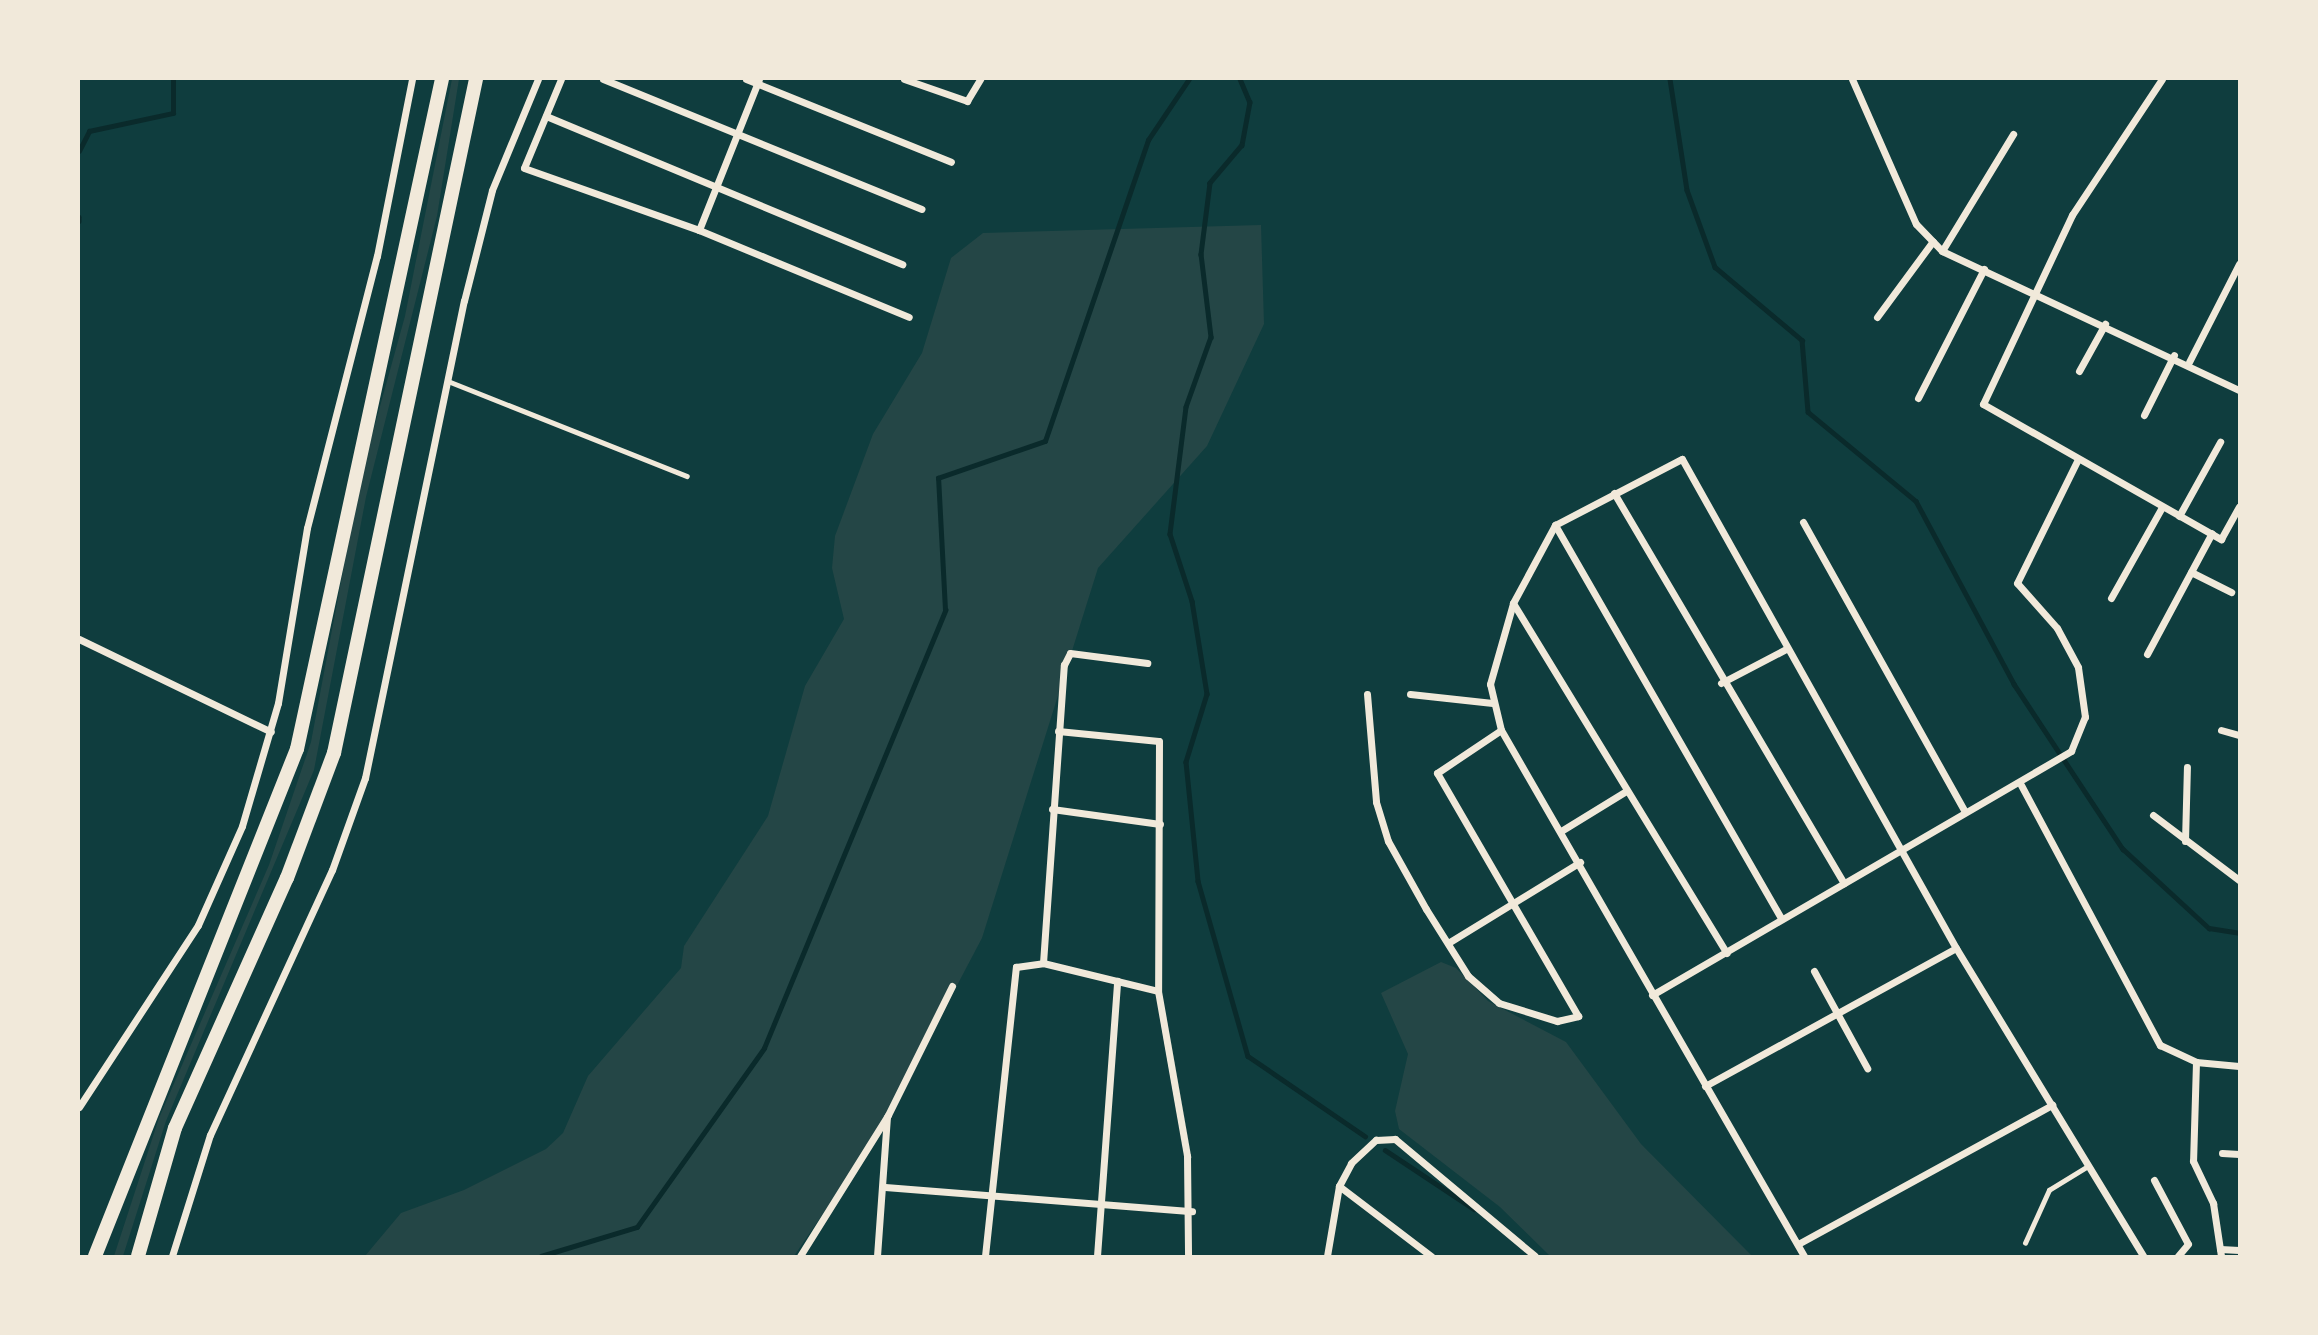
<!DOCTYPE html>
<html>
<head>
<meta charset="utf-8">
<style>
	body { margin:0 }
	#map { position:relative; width:2318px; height:1335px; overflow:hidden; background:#0f3d3e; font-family:"Archivo Narrow",sans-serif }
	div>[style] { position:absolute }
	.green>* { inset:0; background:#244646 }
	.stream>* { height:4.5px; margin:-2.25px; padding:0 2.25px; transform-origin:2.25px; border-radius:2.25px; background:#0a2a2b }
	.service>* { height:4.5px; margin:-2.25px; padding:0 2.25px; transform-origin:2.25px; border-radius:2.25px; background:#f1e9da }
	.minor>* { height:7px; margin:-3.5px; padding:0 3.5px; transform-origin:3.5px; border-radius:3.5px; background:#f1e9da }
	.trunk>* { height:14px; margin:-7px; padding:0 7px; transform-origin:7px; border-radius:7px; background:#f1e9da }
	span { translate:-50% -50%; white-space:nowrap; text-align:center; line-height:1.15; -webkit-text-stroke:6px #f1e9da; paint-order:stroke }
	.frame { position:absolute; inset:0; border:80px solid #f1e9da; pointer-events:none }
</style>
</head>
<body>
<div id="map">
	<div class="green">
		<i style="clip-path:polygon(452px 79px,459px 79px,437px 216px,366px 497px,314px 770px,166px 1121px,123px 1256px,114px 1256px,159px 1118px,269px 865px,311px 742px,361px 475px,405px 316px)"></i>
		<i style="clip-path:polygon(1261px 225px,1264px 324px,1207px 446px,1098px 568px,982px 938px,883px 1126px,794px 1256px,365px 1256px,401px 1213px,464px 1190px,546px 1149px,563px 1133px,588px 1076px,681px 968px,684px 946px,768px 816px,805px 686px,844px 619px,832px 568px,835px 536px,873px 434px,922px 353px,951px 258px,983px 233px)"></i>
		<i style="clip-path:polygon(1441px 962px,1456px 968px,1488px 1001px,1566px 1042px,1641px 1144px,1752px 1256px,1550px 1256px,1500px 1207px,1399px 1129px,1395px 1111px,1408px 1054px,1381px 993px)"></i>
	</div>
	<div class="stream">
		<i style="left:1240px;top:79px;width:25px;rotate:67deg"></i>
		<i style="left:1250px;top:102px;width:44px;rotate:100.5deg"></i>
		<i style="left:1242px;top:145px;width:50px;rotate:130.1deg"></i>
		<i style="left:1210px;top:183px;width:72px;rotate:97.2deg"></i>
		<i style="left:1201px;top:254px;width:84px;rotate:83.1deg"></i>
		<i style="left:1211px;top:337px;width:74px;rotate:109.7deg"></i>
		<i style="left:1186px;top:407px;width:128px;rotate:97.2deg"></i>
		<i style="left:1170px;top:534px;width:71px;rotate:71.8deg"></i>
		<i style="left:1192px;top:601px;width:94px;rotate:80.8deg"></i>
		<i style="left:1207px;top:694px;width:71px;rotate:107.2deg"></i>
		<i style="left:1186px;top:762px;width:120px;rotate:84.2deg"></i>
		<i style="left:1198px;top:881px;width:182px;rotate:74.1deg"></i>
		<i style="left:1248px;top:1056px;width:142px;rotate:34.4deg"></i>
		<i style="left:1670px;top:79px;width:112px;rotate:81.3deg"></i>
		<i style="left:1687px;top:190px;width:82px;rotate:70deg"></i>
		<i style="left:1715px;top:267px;width:114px;rotate:40deg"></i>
		<i style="left:1802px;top:340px;width:72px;rotate:85.2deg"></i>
		<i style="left:1808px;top:412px;width:140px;rotate:39.5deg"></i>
		<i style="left:1916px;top:501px;width:208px;rotate:61.8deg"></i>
		<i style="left:2014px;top:684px;width:198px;rotate:56.6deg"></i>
		<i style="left:2123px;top:849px;width:117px;rotate:42.6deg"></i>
		<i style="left:2209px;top:928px;width:30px;rotate:9deg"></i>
		<i style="left:79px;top:151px;width:22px;rotate:-63deg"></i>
		<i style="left:89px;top:131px;width:86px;rotate:-12.1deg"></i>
		<i style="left:173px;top:113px;width:34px;rotate:-90deg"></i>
		<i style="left:79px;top:217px;width:4px;rotate:90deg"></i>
		<i style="left:1385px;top:1150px;width:107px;rotate:33.5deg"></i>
		<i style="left:541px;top:1256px;width:100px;rotate:-16.8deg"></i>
		<i style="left:637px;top:1227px;width:219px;rotate:-54.6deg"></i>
		<i style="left:764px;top:1048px;width:474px;rotate:-67.5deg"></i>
		<i style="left:945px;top:610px;width:132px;rotate:-93deg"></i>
		<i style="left:938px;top:478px;width:113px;rotate:-19.1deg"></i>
		<i style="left:1045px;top:441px;width:318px;rotate:-71.1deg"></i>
		<i style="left:1148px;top:140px;width:73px;rotate:-56.1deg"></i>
	</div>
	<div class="service">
		<i style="left:448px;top:381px;width:257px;rotate:21.7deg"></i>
		<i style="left:2025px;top:1243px;width:58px;rotate:-65.6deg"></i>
		<i style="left:2049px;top:1190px;width:46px;rotate:-31.6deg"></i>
	</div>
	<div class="minor">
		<i style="left:561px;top:79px;width:96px;rotate:112.6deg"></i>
		<i style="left:524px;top:168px;width:186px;rotate:19.5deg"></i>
		<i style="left:699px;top:230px;width:227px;rotate:22.5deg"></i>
		<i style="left:603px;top:79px;width:344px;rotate:22.2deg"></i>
		<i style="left:746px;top:79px;width:221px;rotate:22deg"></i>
		<i style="left:904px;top:79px;width:67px;rotate:19.2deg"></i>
		<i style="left:967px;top:101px;width:26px;rotate:-59deg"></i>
		<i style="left:1852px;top:79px;width:158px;rotate:66.2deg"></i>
		<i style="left:1916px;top:224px;width:37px;rotate:46deg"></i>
		<i style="left:1942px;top:251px;width:328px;rotate:25.1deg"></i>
		<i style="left:2162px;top:79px;width:163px;rotate:123.5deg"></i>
		<i style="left:2072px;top:215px;width:209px;rotate:115.2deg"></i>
		<i style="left:1983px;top:404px;width:274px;rotate:29.6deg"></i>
		<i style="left:2221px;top:539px;width:37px;rotate:-61deg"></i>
		<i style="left:546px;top:116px;width:386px;rotate:22.6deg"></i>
		<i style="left:699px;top:230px;width:162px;rotate:-68.3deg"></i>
		<i style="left:1942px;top:251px;width:137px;rotate:-58.7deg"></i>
		<i style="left:1877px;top:317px;width:94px;rotate:-53.6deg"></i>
		<i style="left:2189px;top:362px;width:110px;rotate:-63deg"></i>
		<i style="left:2079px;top:371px;width:54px;rotate:-61deg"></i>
		<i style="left:1918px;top:398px;width:145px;rotate:-62.9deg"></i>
		<i style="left:2144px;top:415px;width:67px;rotate:-63.4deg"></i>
		<i style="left:1614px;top:493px;width:453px;rotate:59.5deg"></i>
		<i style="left:2179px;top:516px;width:85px;rotate:-61deg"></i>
		<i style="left:1803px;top:522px;width:332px;rotate:60.8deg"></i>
		<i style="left:1555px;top:525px;width:453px;rotate:60.1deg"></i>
		<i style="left:2191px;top:572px;width:45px;rotate:26.6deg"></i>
		<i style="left:2111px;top:598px;width:104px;rotate:-60.7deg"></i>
		<i style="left:1513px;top:603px;width:410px;rotate:58.6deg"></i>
		<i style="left:79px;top:639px;width:213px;rotate:25.8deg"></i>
		<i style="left:2147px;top:654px;width:137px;rotate:-61.8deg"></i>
		<i style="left:1721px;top:683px;width:73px;rotate:-27.6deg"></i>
		<i style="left:1367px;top:694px;width:108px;rotate:85.2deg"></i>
		<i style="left:1376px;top:802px;width:41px;rotate:72.9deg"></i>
		<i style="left:1388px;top:841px;width:78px;rotate:60.8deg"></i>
		<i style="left:1426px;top:909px;width:79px;rotate:57.9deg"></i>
		<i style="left:1468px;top:976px;width:41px;rotate:41.1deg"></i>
		<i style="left:1499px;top:1003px;width:61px;rotate:17.2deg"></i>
		<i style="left:1557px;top:1021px;width:22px;rotate:-13deg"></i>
		<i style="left:1578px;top:1016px;width:281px;rotate:-120.1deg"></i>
		<i style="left:1437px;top:773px;width:77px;rotate:-33.9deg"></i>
		<i style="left:1410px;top:694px;width:83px;rotate:6.2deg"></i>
		<i style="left:2221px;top:730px;width:19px;rotate:16deg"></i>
		<i style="left:1058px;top:731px;width:101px;rotate:5.7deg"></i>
		<i style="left:1159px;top:741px;width:250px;rotate:90.2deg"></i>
		<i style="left:1158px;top:991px;width:168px;rotate:80deg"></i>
		<i style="left:1187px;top:1156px;width:100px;rotate:89.4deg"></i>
		<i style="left:2021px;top:785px;width:295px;rotate:61.9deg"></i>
		<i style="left:2160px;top:1045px;width:40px;rotate:25deg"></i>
		<i style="left:2196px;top:1062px;width:43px;rotate:5.3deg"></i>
		<i style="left:1052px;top:809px;width:109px;rotate:7.9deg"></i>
		<i style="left:2153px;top:815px;width:108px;rotate:37.1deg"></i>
		<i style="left:1561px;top:831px;width:76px;rotate:-31.6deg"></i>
		<i style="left:2185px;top:841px;width:74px;rotate:-88.5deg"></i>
		<i style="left:1448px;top:943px;width:155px;rotate:-31.5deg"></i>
		<i style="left:1043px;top:963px;width:299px;rotate:-86deg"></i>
		<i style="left:1064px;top:665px;width:13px;rotate:-63deg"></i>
		<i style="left:1070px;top:653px;width:78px;rotate:7.4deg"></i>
		<i style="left:1814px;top:971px;width:111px;rotate:61.3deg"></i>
		<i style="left:1652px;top:995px;width:485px;rotate:-30.2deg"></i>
		<i style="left:2071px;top:751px;width:37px;rotate:-68deg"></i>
		<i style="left:2085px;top:717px;width:50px;rotate:-98deg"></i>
		<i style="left:2078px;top:667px;width:44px;rotate:-118.3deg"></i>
		<i style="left:2057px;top:628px;width:60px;rotate:-131.6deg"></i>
		<i style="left:2017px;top:583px;width:136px;rotate:-63.8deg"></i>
		<i style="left:2196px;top:1062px;width:99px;rotate:91.7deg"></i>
		<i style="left:2193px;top:1161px;width:47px;rotate:64.5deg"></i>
		<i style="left:2213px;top:1203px;width:54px;rotate:81.4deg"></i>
		<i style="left:1705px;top:1086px;width:286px;rotate:-28.8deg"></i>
		<i style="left:79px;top:1107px;width:217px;rotate:-56.8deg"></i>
		<i style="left:198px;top:925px;width:108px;rotate:-66deg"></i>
		<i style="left:242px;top:826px;width:128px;rotate:-73.7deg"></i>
		<i style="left:278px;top:703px;width:177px;rotate:-80.6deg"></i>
		<i style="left:307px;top:528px;width:281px;rotate:-75.6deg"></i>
		<i style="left:377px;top:256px;width:180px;rotate:-78.8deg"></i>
		<i style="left:2222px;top:1153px;width:17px;rotate:3deg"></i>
		<i style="left:2154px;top:1180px;width:72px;rotate:62deg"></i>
		<i style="left:2188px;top:1244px;width:16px;rotate:130deg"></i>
		<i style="left:1339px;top:1186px;width:116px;rotate:37.3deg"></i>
		<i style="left:885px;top:1187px;width:308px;rotate:4.5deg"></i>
		<i style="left:1798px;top:1244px;width:290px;rotate:-28.7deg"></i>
		<i style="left:2220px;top:1249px;width:19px;rotate:3deg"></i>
		<i style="left:172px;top:1256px;width:127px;rotate:-72.6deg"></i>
		<i style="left:210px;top:1135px;width:292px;rotate:-65.3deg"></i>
		<i style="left:332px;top:870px;width:98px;rotate:-70.3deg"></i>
		<i style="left:365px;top:778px;width:487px;rotate:-78.3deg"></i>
		<i style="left:464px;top:301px;width:114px;rotate:-75.8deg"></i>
		<i style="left:492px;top:190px;width:120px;rotate:-67.5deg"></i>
		<i style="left:800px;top:1256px;width:166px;rotate:-58deg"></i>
		<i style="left:888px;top:1115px;width:144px;rotate:-63.6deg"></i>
		<i style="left:877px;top:1256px;width:139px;rotate:-85.9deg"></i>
		<i style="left:985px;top:1256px;width:291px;rotate:-83.9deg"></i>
		<i style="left:1016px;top:967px;width:27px;rotate:-8deg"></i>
		<i style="left:1043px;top:963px;width:118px;rotate:13.7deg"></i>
		<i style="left:1097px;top:1256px;width:276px;rotate:-85.8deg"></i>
		<i style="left:1327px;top:1256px;width:71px;rotate:-80.3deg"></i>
		<i style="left:1339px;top:1186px;width:26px;rotate:-62deg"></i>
		<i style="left:1351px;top:1163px;width:34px;rotate:-43deg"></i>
		<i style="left:1376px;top:1140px;width:19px;rotate:-3deg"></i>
		<i style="left:1395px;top:1139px;width:182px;rotate:39.9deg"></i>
		<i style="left:1804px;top:1256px;width:607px;rotate:-119.94deg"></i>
		<i style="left:1501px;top:730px;width:47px;rotate:-103.4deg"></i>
		<i style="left:1490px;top:684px;width:84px;rotate:-74.1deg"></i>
		<i style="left:1513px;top:603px;width:89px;rotate:-61.7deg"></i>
		<i style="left:1555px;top:525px;width:143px;rotate:-27.5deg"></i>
		<i style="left:1682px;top:459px;width:561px;rotate:60.74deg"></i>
		<i style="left:1956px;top:948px;width:360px;rotate:58.7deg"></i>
	</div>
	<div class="trunk">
		<i style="left:95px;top:1256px;width:546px;rotate:-68.28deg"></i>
		<i style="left:297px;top:749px;width:686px;rotate:-77.79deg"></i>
		<i style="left:138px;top:1256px;width:133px;rotate:-73.9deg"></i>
		<i style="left:175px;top:1128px;width:274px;rotate:-65.9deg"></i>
		<i style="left:287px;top:878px;width:134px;rotate:-69.4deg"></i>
		<i style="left:334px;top:753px;width:689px;rotate:-78.1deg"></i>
	</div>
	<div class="frame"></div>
</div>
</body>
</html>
